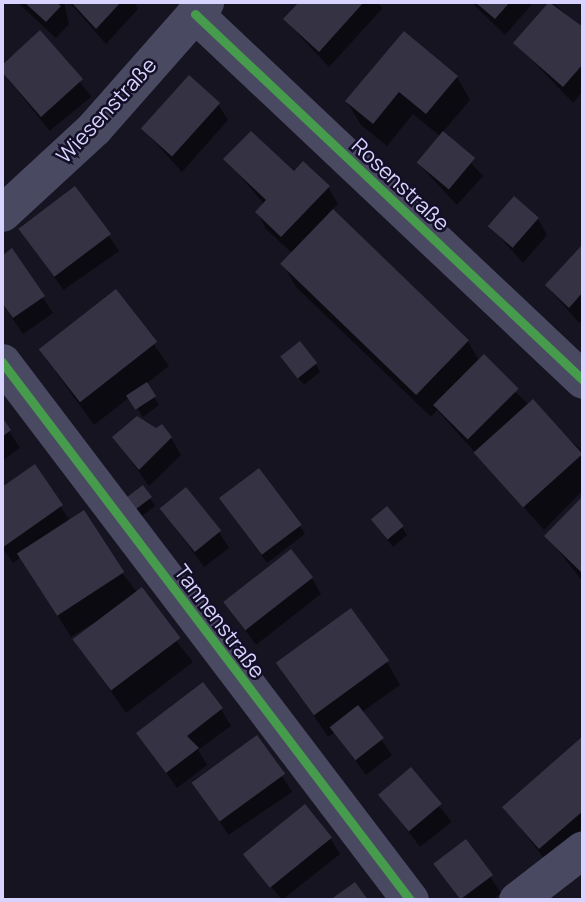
<!DOCTYPE html>
<html>
<head>
<meta charset="utf-8">
<style>
	body { margin:0 }
	#map { position:relative; width:585px; height:902px; overflow:hidden; background:#161421; font-family:Manrope,sans-serif }
	div>[style] { position:absolute }
	.shadow>* { inset:0; background:#0007; transform-origin:0 0 }
	.building>* { inset:0; background:#343243; transform-origin:0 0 }
	.minor>* { height:37px; margin:-18.5px; padding:0 18.5px; transform-origin:18.5px; border-radius:18.5px; background:#4a4962 }
	.cycleway>* { height:9px; margin:-4.5px; padding:0 4.5px; transform-origin:4.5px; border-radius:4.5px; background:#469c4c }
	span { translate:-50% -50%; white-space:nowrap; text-align:center; line-height:1.15; -webkit-text-stroke:5px #130f26; paint-order:stroke }
	.street-label { font-size:21px; color:#d9d4ff }
	.frame { position:absolute; inset:0; border:4px solid #d9d4ff; pointer-events:none }
</style>
</head>
<body>
<div id="map">
	<div class="shadow">
		<i style="clip-path:polygon(17px 2px,64px 2px,69px 24px,56px 38px)"></i>
		<i style="clip-path:polygon(134px 2px,138px 9px,106px 44px,71px 4px)"></i>
		<i style="clip-path:polygon(302px 2px,378px 2px,382px 9px,329px 67px,285px 20px)"></i>
		<i style="clip-path:polygon(471px 2px,534px 2px,505px 35px)"></i>
		<i style="clip-path:polygon(552px 2px,583px 29px,583px 91px,573px 103px,516px 43px)"></i>
		<i style="left:40px;top:33px;width:82px;height:54px;rotate:51deg"></i>
		<i style="clip-path:polygon(457px 77px,470px 100px,442px 133px,483px 176px,457px 205px,418px 163px,441px 137px,413px 114px,387px 146px,361px 125px,347px 102px)"></i>
		<i style="clip-path:polygon(218px 104px,228px 120px,182px 172px,143px 129px)"></i>
		<i style="clip-path:polygon(226px 159px,328px 187px,338px 204px,332px 210px,468px 341px,479px 361px,583px 451px,583px 490px,544px 530px,437px 410px,431px 417px,296px 287px,283px 264px,293px 254px,266px 229px,257px 212px,264px 204px)"></i>
		<i style="left:75px;top:188px;width:77px;height:68px;rotate:55deg"></i>
		<i style="clip-path:polygon(538px 219px,547px 235px,523px 263px,490px 226px)"></i>
		<i style="clip-path:polygon(583px 247px,583px 319px,579px 323px,547px 286px)"></i>
		<i style="clip-path:polygon(12px 251px,53px 313px,23px 334px,2px 303px,2px 258px)"></i>
		<i style="clip-path:polygon(116px 291px,169px 366px,146px 384px,159px 405px,143px 417px,130px 397px,94px 425px,40px 350px)"></i>
		<i style="clip-path:polygon(316px 364px,320px 372px,304px 385px,288px 365px)"></i>
		<i style="clip-path:polygon(2px 420px,20px 448px,2px 461px)"></i>
		<i style="clip-path:polygon(114px 437px,171px 438px,181px 455px,149px 486px)"></i>
		<i style="clip-path:polygon(35px 467px,70px 521px,122px 573px,193px 662px,126px 713px,75px 640px,92px 624px,71px 637px,21px 557px,13px 563px,2px 547px,2px 489px)"></i>
		<i style="clip-path:polygon(150px 498px,155px 506px,138px 519px,130px 508px)"></i>
		<i style="clip-path:polygon(583px 498px,583px 582px,547px 536px)"></i>
		<i style="clip-path:polygon(226px 506px,300px 526px,305px 534px,267px 563px)"></i>
		<i style="clip-path:polygon(161px 508px,219px 532px,229px 548px,204px 567px)"></i>
		<i style="clip-path:polygon(373px 520px,402px 527px,407px 535px,393px 547px)"></i>
		<i style="clip-path:polygon(312px 578px,321px 594px,256px 645px,226px 603px)"></i>
		<i style="clip-path:polygon(278px 662px,387px 662px,400px 685px,362px 712px,392px 755px,366px 775px,335px 732px,328px 737px)"></i>
		<i style="clip-path:polygon(221px 709px,231px 726px,198px 750px,207px 765px,177px 788px,138px 733px)"></i>
		<i style="left:256px;top:738px;width:65px;height:77px;rotate:56deg"></i>
		<i style="clip-path:polygon(583px 739px,583px 845px,554px 871px,505px 808px)"></i>
		<i style="left:411px;top:770px;width:66px;height:40px;rotate:52deg"></i>
		<i style="clip-path:polygon(330px 838px,340px 854px,282px 900px,245px 854px)"></i>
		<i style="clip-path:polygon(466px 841px,501px 893px,492px 900px,460px 900px,435px 864px)"></i>
	</div>
	<div class="building">
		<i style="clip-path:polygon(24px 2px,56px 2px,61px 6px,46px 22px)"></i>
		<i style="clip-path:polygon(71px 2px,121px 2px,96px 29px)"></i>
		<i style="clip-path:polygon(299px 2px,364px 2px,319px 52px,283px 19px)"></i>
		<i style="clip-path:polygon(475px 2px,510px 2px,495px 19px)"></i>
		<i style="clip-path:polygon(549px 2px,583px 27px,583px 64px,563px 87px,513px 43px)"></i>
		<i style="clip-path:polygon(40px 30px,83px 79px,41px 117px,2px 72px,2px 65px)"></i>
		<i style="clip-path:polygon(404px 31px,458px 76px,426px 114px,399px 92px,373px 124px,345px 101px)"></i>
		<i style="left:189px;top:75px;width:42px;height:72px;rotate:42deg"></i>
		<i style="clip-path:polygon(251px 131px,294px 171px,303px 161px,330px 186px,281px 237px,255px 212px,266px 200px,223px 159px)"></i>
		<i style="left:443px;top:131px;width:42px;height:41px;rotate:40deg"></i>
		<i style="left:75px;top:186px;width:60px;height:71px;rotate:53deg"></i>
		<i style="left:514px;top:196px;width:33px;height:40px;rotate:41deg"></i>
		<i style="left:333px;top:209px;width:189px;height:76px;rotate:44deg"></i>
		<i style="clip-path:polygon(583px 244px,583px 292px,569px 308px,545px 285px)"></i>
		<i style="clip-path:polygon(12px 248px,45px 296px,13px 318px,2px 303px,2px 256px)"></i>
		<i style="left:116px;top:289px;width:67px;height:98px;rotate:52deg"></i>
		<i style="left:300px;top:341px;width:28px;height:25px;rotate:52deg"></i>
		<i style="left:484px;top:354px;width:49px;height:72px;rotate:45deg"></i>
		<i style="left:147px;top:382px;width:17px;height:25px;rotate:57deg"></i>
		<i style="left:533px;top:399px;width:74px;height:80px;rotate:48deg"></i>
		<i style="clip-path:polygon(137px 416px,156px 428px,162px 424px,172px 437px,139px 470px,112px 437px)"></i>
		<i style="clip-path:polygon(2px 417px,11px 430px,2px 437px)"></i>
		<i style="clip-path:polygon(35px 464px,63px 505px,2px 548px,2px 487px)"></i>
		<i style="left:259px;top:468px;width:71px;height:50px;rotate:53deg"></i>
		<i style="left:143px;top:485px;width:15px;height:25px;rotate:53deg"></i>
		<i style="left:186px;top:487px;width:56px;height:34px;rotate:51deg"></i>
		<i style="clip-path:polygon(583px 496px,583px 574px,544px 536px)"></i>
		<i style="left:387px;top:506px;width:26px;height:21px;rotate:50deg"></i>
		<i style="left:84px;top:510px;width:74px;height:80px;rotate:57deg"></i>
		<i style="left:291px;top:549px;width:36px;height:86px;rotate:52deg"></i>
		<i style="left:142px;top:587px;width:64px;height:87px;rotate:53deg"></i>
		<i style="left:351px;top:608px;width:65px;height:93px;rotate:54deg"></i>
		<i style="clip-path:polygon(203px 682px,223px 708px,187px 736px,199px 748px,166px 773px,136px 733px)"></i>
		<i style="left:358px;top:705px;width:42px;height:36px;rotate:52deg"></i>
		<i style="left:257px;top:735px;width:48px;height:81px;rotate:54deg"></i>
		<i style="clip-path:polygon(583px 736px,583px 811px,539px 849px,502px 807px)"></i>
		<i style="left:411px;top:767px;width:48px;height:43px;rotate:50deg"></i>
		<i style="left:305px;top:804px;width:43px;height:80px;rotate:51deg"></i>
		<i style="left:466px;top:839px;width:45px;height:41px;rotate:53deg"></i>
		<i style="clip-path:polygon(355px 882px,368px 900px,330px 900px)"></i>
	</div>
	<div class="minor">
		<i style="left:195px;top:14px;width:533px;rotate:43.33deg"></i>
		<i style="left:2px;top:213px;width:125px;rotate:-42.7deg"></i>
		<i style="left:94px;top:128px;width:168px;rotate:-48.6deg"></i>
		<i style="left:2px;top:362px;width:675px;rotate:52.82deg"></i>
		<i style="left:517px;top:900px;width:83px;rotate:-37.7deg"></i>
	</div>
	<div class="cycleway">
		<i style="left:195px;top:14px;width:533px;rotate:43.33deg"></i>
		<i style="left:2px;top:362px;width:675px;rotate:52.82deg"></i>
	</div>
	<div class="street-label">
		<span style="left:106px;top:110px;rotate:-47deg">Wiesenstraße</span>
		<span style="left:401px;top:184px;rotate:43deg">Rosenstraße</span>
		<span style="left:220px;top:621px;rotate:53deg">Tannenstraße</span>
	</div>
	<div class="frame"></div>
</div>
</body>
</html>
